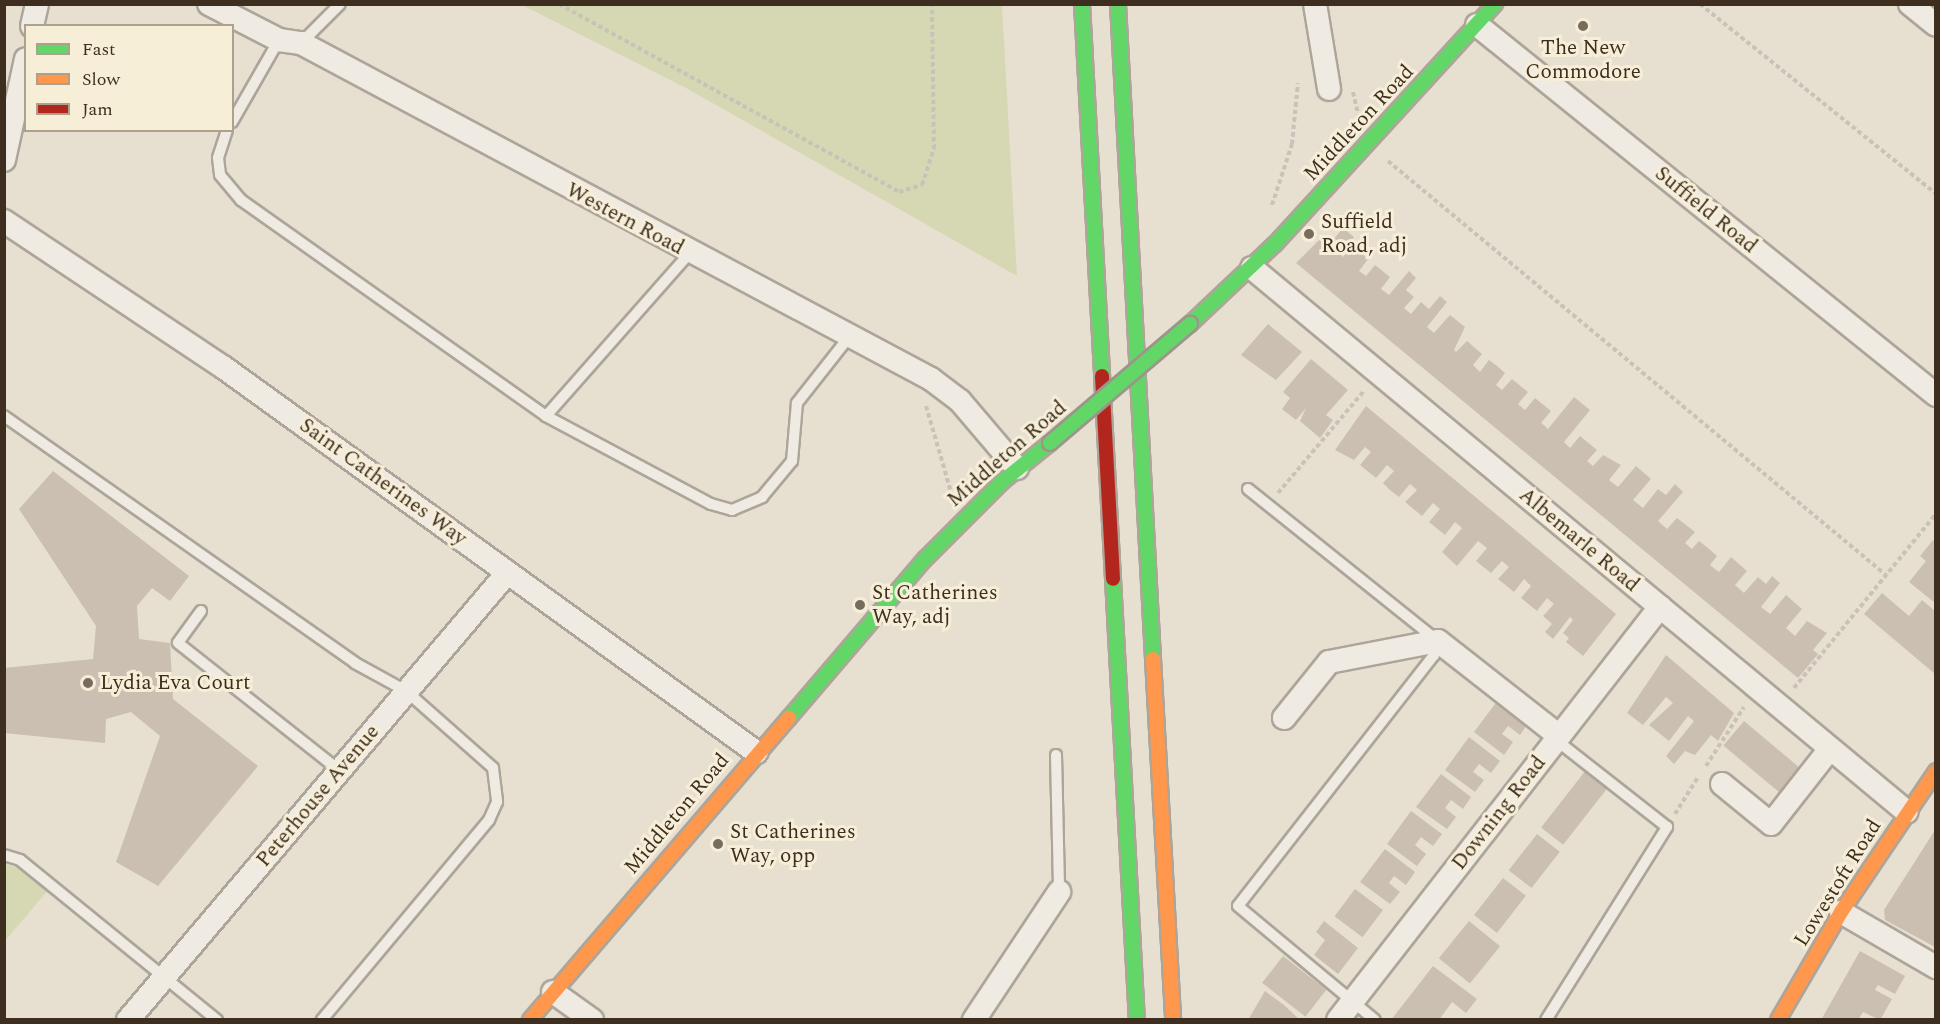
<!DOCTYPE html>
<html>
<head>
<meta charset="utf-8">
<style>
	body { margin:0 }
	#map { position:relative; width:1940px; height:1024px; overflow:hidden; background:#e7e0d1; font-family:Spectral,serif }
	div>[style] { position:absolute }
	.green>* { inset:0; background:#d6d7b3 }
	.building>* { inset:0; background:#cbbfb2; transform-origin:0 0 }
	.path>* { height:4px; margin-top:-2px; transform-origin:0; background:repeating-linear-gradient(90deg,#c8c2b9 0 4.5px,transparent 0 7.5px) }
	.roads { filter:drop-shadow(2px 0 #ada599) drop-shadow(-2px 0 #ada599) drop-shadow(0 2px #ada599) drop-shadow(0 -2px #ada599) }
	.lane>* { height:10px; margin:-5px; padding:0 5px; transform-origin:5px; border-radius:5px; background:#efebe3 }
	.street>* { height:22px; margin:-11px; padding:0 11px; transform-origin:11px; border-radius:11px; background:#efebe3 }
	.fast>* { height:14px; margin:-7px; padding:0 7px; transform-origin:7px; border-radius:7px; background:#63d668 }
	.slow>* { height:14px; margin:-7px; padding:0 7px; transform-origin:7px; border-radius:7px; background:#ff974d }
	.jam>* { height:14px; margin:-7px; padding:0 7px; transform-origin:7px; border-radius:7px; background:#b3261e }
	.bridges { filter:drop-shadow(2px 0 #9c958a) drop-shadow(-2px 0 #9c958a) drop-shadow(0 2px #9c958a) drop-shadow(0 -2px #9c958a) }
	.fast-bridge>* { height:14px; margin:-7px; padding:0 7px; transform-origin:7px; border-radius:7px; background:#63d668 }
	.dots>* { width:16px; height:16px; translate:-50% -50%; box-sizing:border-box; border:3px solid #f7eed8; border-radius:50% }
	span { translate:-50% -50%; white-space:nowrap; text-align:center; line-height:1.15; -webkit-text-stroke:6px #f7eed8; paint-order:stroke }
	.poi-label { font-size:21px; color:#3d2e20 }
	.left { translate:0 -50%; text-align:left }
	.street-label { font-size:21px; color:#3d2e20 }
	.frame { position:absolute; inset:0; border:6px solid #3d2e20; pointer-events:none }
	.legend { position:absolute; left:24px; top:24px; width:210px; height:108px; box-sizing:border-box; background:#f7eed8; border:2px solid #ada18e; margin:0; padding:8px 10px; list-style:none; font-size:18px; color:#3d2e20 }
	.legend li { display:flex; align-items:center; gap:12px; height:30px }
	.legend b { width:30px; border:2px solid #ada18e }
</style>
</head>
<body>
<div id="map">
	<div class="green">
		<i style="clip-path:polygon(522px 5px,1002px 5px,1017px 276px,686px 88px)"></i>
		<i style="clip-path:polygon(5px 864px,18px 868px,48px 890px,5px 941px)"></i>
	</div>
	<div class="building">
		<i style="clip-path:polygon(1343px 228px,1354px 237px,1340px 254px,1343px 257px,1353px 246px,1368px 259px,1359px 271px,1366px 276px,1375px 265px,1390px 277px,1381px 289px,1389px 295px,1409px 271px,1416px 278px,1406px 290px,1414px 297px,1404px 308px,1411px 314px,1421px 302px,1429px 309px,1440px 296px,1447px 302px,1427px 327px,1434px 333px,1450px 315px,1465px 327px,1454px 350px,1456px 352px,1467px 341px,1482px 354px,1473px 365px,1480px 372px,1489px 360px,1497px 366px,1505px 373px,1496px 385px,1502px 390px,1512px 379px,1528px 392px,1518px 404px,1525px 410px,1535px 398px,1551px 411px,1541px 423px,1545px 426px,1548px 429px,1574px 397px,1590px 410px,1564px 442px,1570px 448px,1580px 436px,1597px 450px,1587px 461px,1593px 466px,1603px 455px,1621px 465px,1609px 480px,1618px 487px,1636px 466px,1651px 479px,1633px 500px,1643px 508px,1658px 489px,1666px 495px,1675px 484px,1683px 492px,1658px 521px,1667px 529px,1677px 518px,1695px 532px,1685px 543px,1692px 549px,1699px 541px,1708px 548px,1717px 556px,1710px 565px,1719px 572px,1731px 557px,1747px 571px,1735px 585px,1744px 593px,1758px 577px,1766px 584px,1772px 576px,1780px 583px,1761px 607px,1770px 614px,1786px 595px,1802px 609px,1786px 628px,1795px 636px,1807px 621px,1827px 633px,1813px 650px,1818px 654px,1798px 678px,1296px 263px,1321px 238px,1329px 245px)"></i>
		<i style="clip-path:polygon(1268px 324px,1302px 352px,1276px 380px,1241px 355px)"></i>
		<i style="clip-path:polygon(1311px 359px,1348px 390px,1326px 415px,1333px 420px,1320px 438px,1300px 421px,1306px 408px,1296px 420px,1282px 409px,1290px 398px,1283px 392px)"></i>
		<i style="clip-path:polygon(1366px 406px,1616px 614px,1583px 656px,1566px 642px,1569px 638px,1563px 633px,1573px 620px,1570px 617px,1553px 639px,1545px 632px,1552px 624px,1543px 616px,1554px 604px,1547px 598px,1537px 611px,1521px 598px,1531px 586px,1524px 579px,1514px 592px,1498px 579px,1509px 567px,1502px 561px,1491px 573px,1476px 561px,1487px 548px,1478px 541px,1457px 566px,1442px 552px,1462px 528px,1455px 522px,1445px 535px,1429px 522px,1440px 509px,1433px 503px,1422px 516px,1405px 502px,1417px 490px,1410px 484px,1399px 497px,1390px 490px,1383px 483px,1394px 471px,1387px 465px,1376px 478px,1360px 465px,1371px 452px,1365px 447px,1354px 460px,1335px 450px)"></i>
		<i style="clip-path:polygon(53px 471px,189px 576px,170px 601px,152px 588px,137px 606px,139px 639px,170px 643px,173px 699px,258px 766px,158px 886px,116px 862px,160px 736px,131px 712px,106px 719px,105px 743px,4px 733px,4px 668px,93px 659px,96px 626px,19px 509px)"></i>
		<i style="clip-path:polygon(1933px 540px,1935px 542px,1935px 603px,1909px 582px,1926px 561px,1920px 556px)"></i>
		<i style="clip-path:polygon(1882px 593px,1909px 616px,1922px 600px,1935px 611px,1935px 674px,1864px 614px)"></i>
		<i style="clip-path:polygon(1666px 655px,1734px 713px,1718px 741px,1711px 735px,1695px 755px,1685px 751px,1674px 764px,1666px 756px,1694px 721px,1688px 716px,1669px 741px,1649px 725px,1673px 703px,1666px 697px,1643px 725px,1627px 713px)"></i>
		<i style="clip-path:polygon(1498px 700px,1528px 723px,1520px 735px,1508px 726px,1502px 734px,1513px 742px,1504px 755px,1474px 732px)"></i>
		<i style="left:1744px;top:721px;width:80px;height:32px;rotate:40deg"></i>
		<i style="clip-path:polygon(1469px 737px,1500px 761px,1491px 773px,1479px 764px,1473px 772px,1484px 780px,1475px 792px,1445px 770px)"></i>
		<i style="left:1586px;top:770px;width:28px;height:73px;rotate:38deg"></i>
		<i style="clip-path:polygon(1441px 774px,1471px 797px,1463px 809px,1451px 800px,1445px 808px,1456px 817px,1447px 829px,1416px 807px)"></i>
		<i style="clip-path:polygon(1411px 811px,1442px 834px,1433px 846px,1421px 837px,1415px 845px,1426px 854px,1417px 866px,1387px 844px)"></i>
		<i style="clip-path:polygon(1935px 830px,1935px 947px,1885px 920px,1884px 910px)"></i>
		<i style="left:1537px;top:834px;width:29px;height:46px;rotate:38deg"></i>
		<i style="clip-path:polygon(1385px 849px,1415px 872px,1406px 885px,1394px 876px,1389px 883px,1400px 892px,1390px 904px,1360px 882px)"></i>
		<i style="left:1503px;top:878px;width:29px;height:47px;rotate:38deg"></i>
		<i style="left:1355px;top:889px;width:35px;height:34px;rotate:37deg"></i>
		<i style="clip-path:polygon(1324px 921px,1358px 948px,1338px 974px,1314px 955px,1325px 940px,1316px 932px)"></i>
		<i style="left:1469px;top:921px;width:40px;height:48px;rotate:39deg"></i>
		<i style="clip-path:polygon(1860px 951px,1905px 976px,1895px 994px,1878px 985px,1875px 990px,1892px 999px,1880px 1020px,1863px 1012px,1858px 1020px,1821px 1020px)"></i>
		<i style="left:1283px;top:956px;width:55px;height:34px;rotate:38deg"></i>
		<i style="clip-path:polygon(1433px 966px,1477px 999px,1466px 1013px,1452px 1002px,1439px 1020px,1391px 1020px)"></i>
		<i style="clip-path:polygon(1265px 991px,1284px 1005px,1300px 1020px,1248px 1020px)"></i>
	</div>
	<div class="path">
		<i style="left:559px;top:4px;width:389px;rotate:28.9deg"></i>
		<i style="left:899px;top:192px;width:24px;rotate:-17deg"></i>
		<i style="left:922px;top:185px;width:38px;rotate:-72deg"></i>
		<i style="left:934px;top:149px;width:145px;rotate:-90.8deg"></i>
		<i style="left:1700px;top:4px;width:303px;rotate:38.8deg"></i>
		<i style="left:1353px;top:92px;width:23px;rotate:77deg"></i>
		<i style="left:1388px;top:161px;width:648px;rotate:39.74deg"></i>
		<i style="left:1272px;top:205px;width:64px;rotate:-71.8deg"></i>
		<i style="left:1292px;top:144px;width:61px;rotate:-84.4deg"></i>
		<i style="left:926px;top:406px;width:90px;rotate:73.8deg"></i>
		<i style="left:1278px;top:493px;width:133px;rotate:-49.9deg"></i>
		<i style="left:1794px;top:688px;width:225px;rotate:-50.8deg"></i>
		<i style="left:1706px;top:766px;width:70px;rotate:-57.2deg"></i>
		<i style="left:1675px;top:814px;width:44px;rotate:-58.1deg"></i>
	</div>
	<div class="roads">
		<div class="lane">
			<i style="left:301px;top:43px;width:55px;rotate:-45deg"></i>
			<i style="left:232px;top:122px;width:95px;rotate:-60.2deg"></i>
			<i style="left:227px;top:130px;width:29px;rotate:108deg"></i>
			<i style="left:218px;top:158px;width:17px;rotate:83deg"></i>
			<i style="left:220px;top:175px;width:33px;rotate:50deg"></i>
			<i style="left:241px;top:200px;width:374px;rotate:35.3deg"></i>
			<i style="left:546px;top:416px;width:187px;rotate:28.1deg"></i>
			<i style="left:711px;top:504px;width:22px;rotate:16deg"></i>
			<i style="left:732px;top:510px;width:33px;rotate:-23deg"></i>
			<i style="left:762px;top:497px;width:47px;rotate:-50.2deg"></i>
			<i style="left:792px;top:461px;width:58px;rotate:-85.1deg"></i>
			<i style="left:797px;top:403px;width:84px;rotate:-51.8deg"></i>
			<i style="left:4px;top:416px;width:429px;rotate:35.1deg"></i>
			<i style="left:355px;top:663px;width:58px;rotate:28.8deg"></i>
			<i style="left:406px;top:691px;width:116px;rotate:41.5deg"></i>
			<i style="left:493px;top:768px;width:34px;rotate:83deg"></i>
			<i style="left:497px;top:802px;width:20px;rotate:114deg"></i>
			<i style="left:489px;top:820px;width:261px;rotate:129.9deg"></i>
			<i style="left:546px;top:416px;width:216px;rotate:-48.6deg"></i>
			<i style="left:1248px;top:489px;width:243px;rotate:38.7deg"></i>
			<i style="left:1438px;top:641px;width:15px;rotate:106deg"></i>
			<i style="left:1434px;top:655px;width:318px;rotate:128deg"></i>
			<i style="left:1238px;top:906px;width:178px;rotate:39.8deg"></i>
			<i style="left:201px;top:611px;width:39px;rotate:126deg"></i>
			<i style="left:178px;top:643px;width:206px;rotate:38.3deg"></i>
			<i style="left:1056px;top:755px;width:137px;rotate:88.7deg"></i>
			<i style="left:4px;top:855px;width:17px;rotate:17deg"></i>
			<i style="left:20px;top:860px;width:254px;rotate:39.1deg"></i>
			<i style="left:1546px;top:1020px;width:228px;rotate:-57.9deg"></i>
			<i style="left:1667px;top:827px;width:141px;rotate:-141.9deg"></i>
		</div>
		<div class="street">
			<i style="left:209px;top:4px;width:79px;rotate:27.2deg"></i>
			<i style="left:279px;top:40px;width:22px;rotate:8deg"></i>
			<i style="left:301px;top:43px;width:714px;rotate:28.07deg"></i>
			<i style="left:931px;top:379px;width:36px;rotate:37deg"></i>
			<i style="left:960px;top:401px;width:88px;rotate:49.6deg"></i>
			<i style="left:1315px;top:4px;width:86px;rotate:80.6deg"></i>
			<i style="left:1910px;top:4px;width:33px;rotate:39deg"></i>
			<i style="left:1477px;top:25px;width:590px;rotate:38.87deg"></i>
			<i style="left:32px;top:26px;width:23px;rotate:-77deg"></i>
			<i style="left:4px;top:160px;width:103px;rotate:-77.7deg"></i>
			<i style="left:4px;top:221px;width:263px;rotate:33.7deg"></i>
			<i style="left:223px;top:367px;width:658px;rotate:35.84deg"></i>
			<i style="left:1252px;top:268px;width:851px;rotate:39.71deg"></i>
			<i style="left:1284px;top:718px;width:72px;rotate:-51.2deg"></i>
			<i style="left:1329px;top:662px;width:111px;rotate:-10.9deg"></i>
			<i style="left:1438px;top:641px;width:154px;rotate:38.1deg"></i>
			<i style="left:1722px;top:784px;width:63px;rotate:39.2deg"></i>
			<i style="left:1771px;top:824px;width:94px;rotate:-51.9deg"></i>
			<i style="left:1841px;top:912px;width:110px;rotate:30.1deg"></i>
			<i style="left:553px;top:992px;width:48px;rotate:35.7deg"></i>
			<i style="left:128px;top:1020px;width:587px;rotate:-49.69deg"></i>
			<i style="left:974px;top:1020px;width:154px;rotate:-56.4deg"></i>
			<i style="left:1338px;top:1020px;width:524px;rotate:-52.06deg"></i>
		</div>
		<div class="fast">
			<i style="left:1082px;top:4px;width:373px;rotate:86.9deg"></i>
			<i style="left:1118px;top:4px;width:656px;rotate:86.94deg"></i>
			<i style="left:1190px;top:324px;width:117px;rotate:-43.3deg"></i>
			<i style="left:1275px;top:244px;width:326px;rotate:-47.5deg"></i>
			<i style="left:1113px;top:579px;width:442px;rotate:86.9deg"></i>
			<i style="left:789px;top:718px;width:209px;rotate:-49.5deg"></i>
			<i style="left:925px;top:559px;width:110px;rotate:-45deg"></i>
			<i style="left:1003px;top:481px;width:60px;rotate:-39deg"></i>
		</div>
		<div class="slow">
			<i style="left:1153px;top:659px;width:362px;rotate:86.8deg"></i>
			<i style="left:530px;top:1020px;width:398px;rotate:-49.4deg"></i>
			<i style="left:1778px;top:1020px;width:125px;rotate:-59.7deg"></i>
			<i style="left:1841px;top:912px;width:170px;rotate:-56deg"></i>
		</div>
		<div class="jam">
			<i style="left:1102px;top:376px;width:203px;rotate:86.9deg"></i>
		</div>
	</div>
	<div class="bridges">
		<div class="fast-bridge">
			<i style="left:1050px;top:443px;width:184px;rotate:-40.4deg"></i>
		</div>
	</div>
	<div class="dots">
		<i style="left:1583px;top:26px;background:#786c5e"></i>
		<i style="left:1309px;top:234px;background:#786c5e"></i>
		<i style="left:860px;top:605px;background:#786c5e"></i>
		<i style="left:88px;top:683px;background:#786c5e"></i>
		<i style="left:718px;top:844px;background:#786c5e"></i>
	</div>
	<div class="poi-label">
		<span style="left:1583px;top:60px">The New<br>Commodore</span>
		<span class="left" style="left:1321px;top:234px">Suffield<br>Road, adj</span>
		<span class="left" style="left:872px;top:605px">St Catherines<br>Way, adj</span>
		<span class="left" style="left:100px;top:683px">Lydia Eva Court</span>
		<span class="left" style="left:730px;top:844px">St Catherines<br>Way, opp</span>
	</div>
	<div class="street-label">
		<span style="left:1359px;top:123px;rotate:-47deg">Middleton Road</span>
		<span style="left:1706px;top:210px;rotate:39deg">Suffield Road</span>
		<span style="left:625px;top:219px;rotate:28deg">Western Road</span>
		<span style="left:1007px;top:454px;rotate:-41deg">Middleton Road</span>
		<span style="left:383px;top:482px;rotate:36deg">Saint Catherines Way</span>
		<span style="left:1579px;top:540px;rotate:40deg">Albemarle Road</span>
		<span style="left:318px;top:796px;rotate:-50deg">Peterhouse Avenue</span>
		<span style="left:1499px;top:813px;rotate:-52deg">Downing Road</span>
		<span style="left:677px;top:814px;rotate:-50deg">Middleton Road</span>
		<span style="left:1838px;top:883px;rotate:-58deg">Lowestoft Road</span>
	</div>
	<div class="frame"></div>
	<ul class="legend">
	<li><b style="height:8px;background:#63d668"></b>Fast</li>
	<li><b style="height:8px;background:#ff974d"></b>Slow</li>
	<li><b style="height:8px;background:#b3261e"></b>Jam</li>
	</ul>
</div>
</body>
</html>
